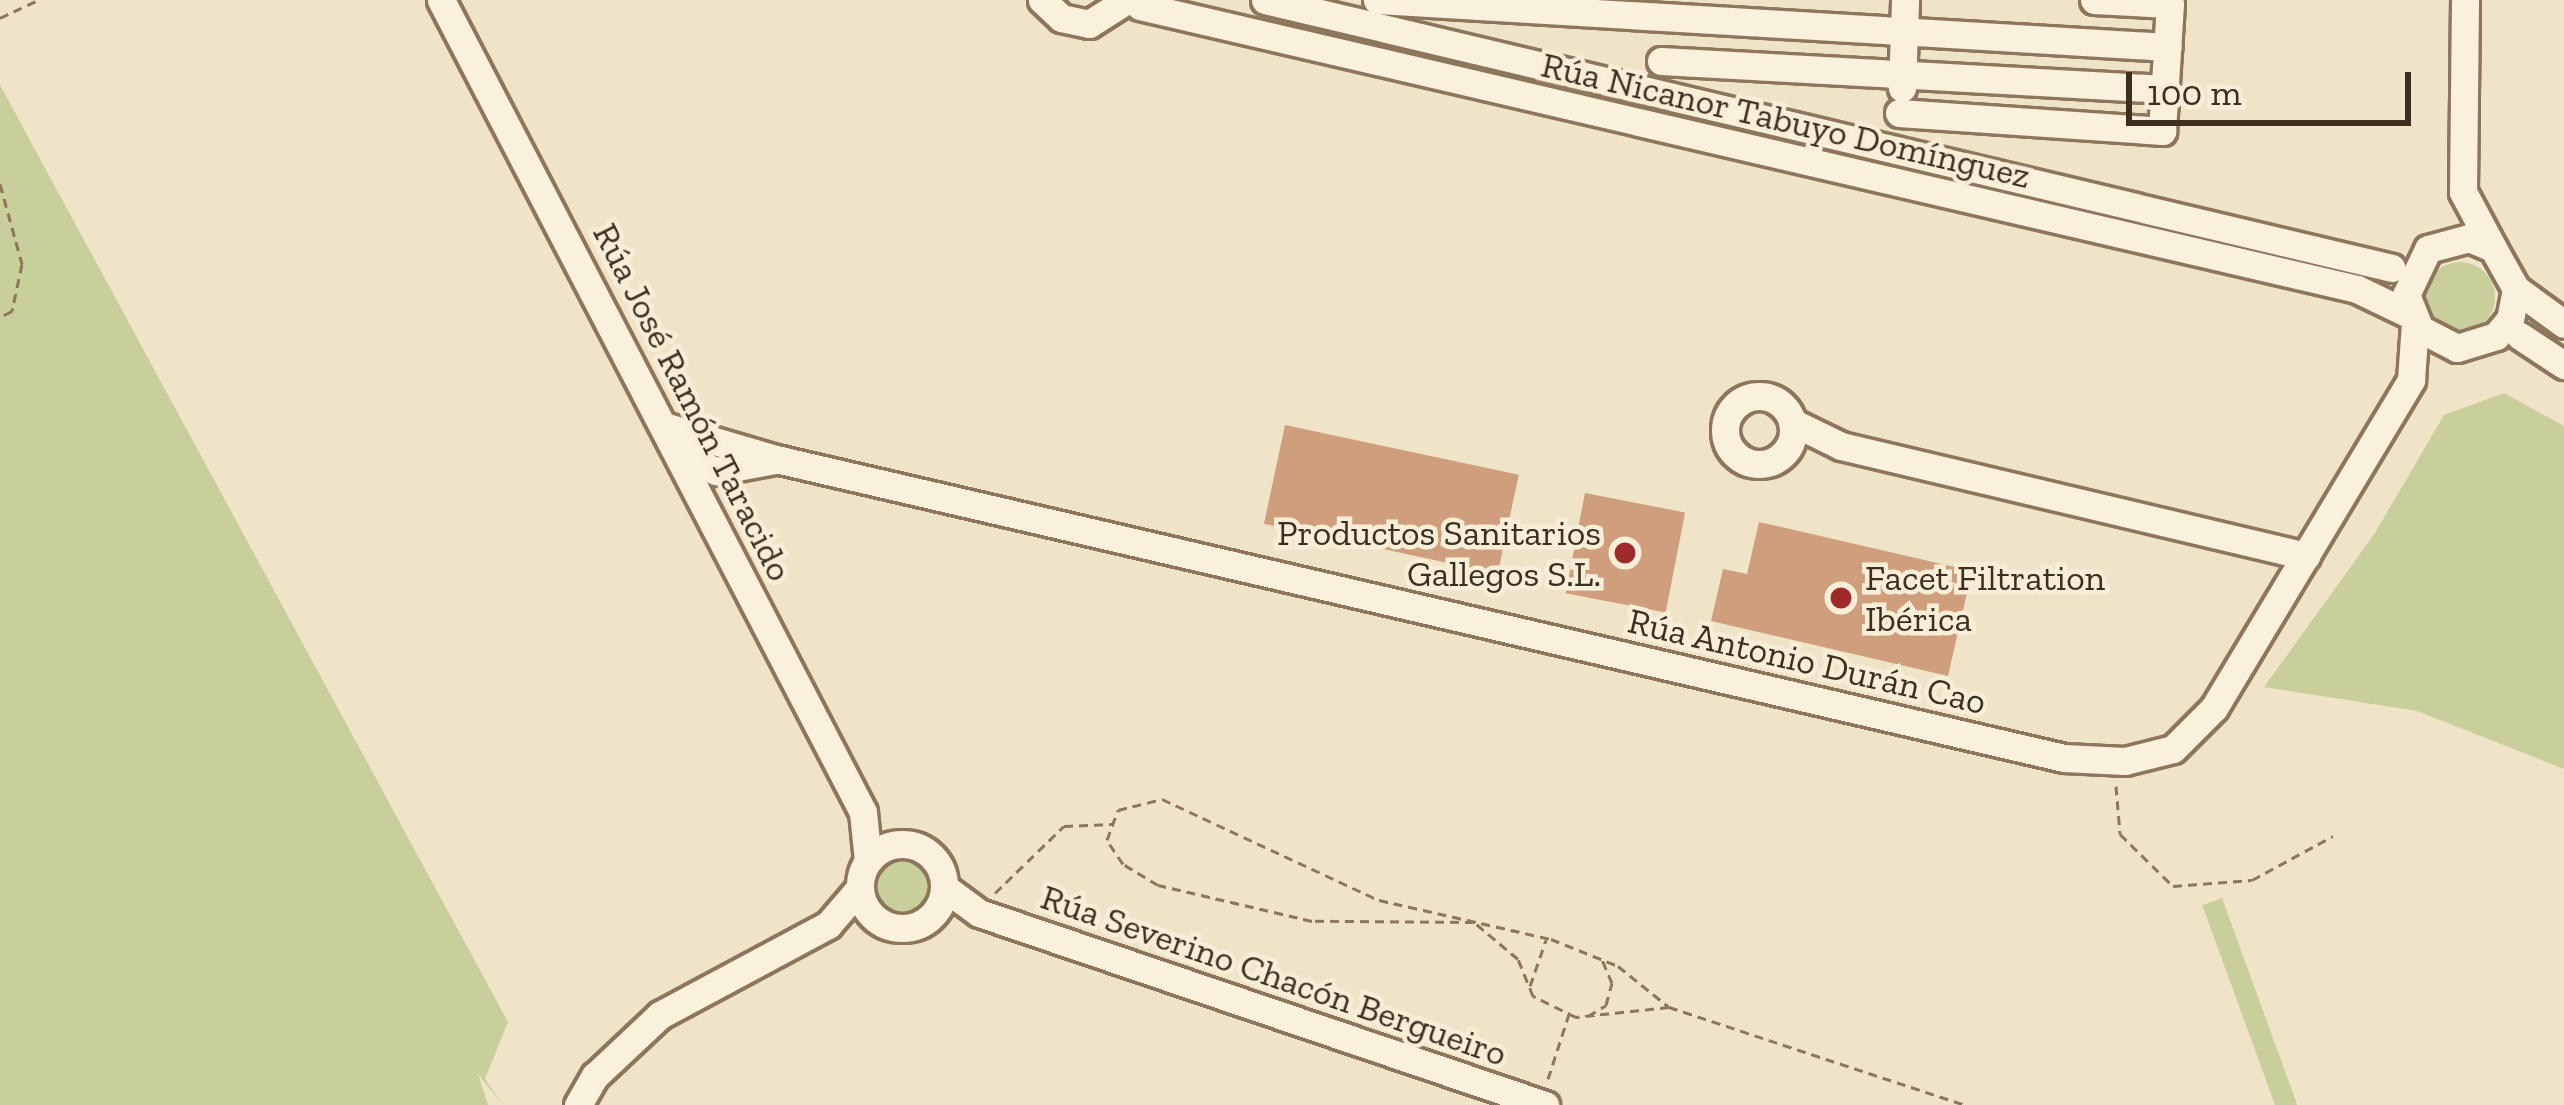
<!DOCTYPE html>
<html>
<head>
<meta charset="utf-8">
<style>
	body { margin:0 }
	#map { position:relative; width:2564px; height:1105px; overflow:hidden; background:#f0e4c8; font-family:"Zilla Slab",serif }
	div>[style] { position:absolute }
	.green>* { inset:0; background:#c9cf9b; transform-origin:0 0 }
	.round { border-radius:50% }
	.building>* { inset:0; background:#cf9f7d; transform-origin:0 0 }
	.path>* { height:3px; margin-top:-1.5px; transform-origin:0; background:repeating-linear-gradient(90deg,#8d765c 0 9px,transparent 0 15px) }
	.roads { filter:drop-shadow(3px 0 #8d765c) drop-shadow(-3px 0 #8d765c) drop-shadow(0 3px #8d765c) drop-shadow(0 -3px #8d765c) }
	.minor>* { height:27px; margin:-13.5px; padding:0 13.5px; transform-origin:13.5px; border-radius:13.5px; background:#faf1dc }
	.minor>.ring { margin:-13.5px; padding:0; box-sizing:content-box; background:none; border:27px solid #faf1dc; border-radius:50% }
	.dots>* { width:33px; height:33px; translate:-50% -50%; box-sizing:border-box; border:6px solid #f7eed8; border-radius:50% }
	span { translate:-50% -50%; white-space:nowrap; text-align:center; line-height:1.15; -webkit-text-stroke:9px #f7eed8; paint-order:stroke }
	.street-label { font-size:36px; color:#3d2e20 }
	.poi-label { font-size:36px; color:#3d2e20 }
	.right { translate:-100% -50%; text-align:right }
	.left { translate:0 -50%; text-align:left }
	.scale { position:absolute; left:2126px; top:72px; width:285px; height:54px; box-sizing:border-box; border:6px solid #3d2e20; border-top:0; padding-left:15px; font-size:36px; line-height:42px; white-space:nowrap; color:#3d2e20; -webkit-text-stroke:9px #f7eed8; paint-order:stroke }
</style>
</head>
<body>
<div id="map">
	<div class="green">
		<i style="clip-path:polygon(0 85px,508px 1022px,485px 1079px,503px 1105px,478px 1074px,488px 1105px,0 1105px)"></i>
		<i class="round" style="left:2425px;top:262px;width:70px;height:70px"></i>
		<i style="clip-path:polygon(2504px 393px,2564px 426px,2564px 769px,2417px 711px,2264px 687px,2375px 533px,2444px 415px)"></i>
		<i class="round" style="left:870px;top:853px;width:66px;height:66px"></i>
		<i style="left:2222px;top:898px;width:220px;height:21px;rotate:70deg"></i>
	</div>
	<div class="building">
		<i style="left:1285px;top:425px;width:239px;height:101px;rotate:12deg"></i>
		<i style="left:1585px;top:493px;width:102px;height:102px;rotate:11deg"></i>
		<i style="clip-path:polygon(1759px 522px,1972px 571px,1948px 676px,1711px 621px,1723px 569px,1747px 574px)"></i>
	</div>
	<div class="path">
		<i style="left:0;top:18px;width:42px;rotate:-25.3deg"></i>
		<i style="left:0;top:184px;width:83px;rotate:74.6deg"></i>
		<i style="left:22px;top:264px;width:48px;rotate:102deg"></i>
		<i style="left:12px;top:311px;width:13px;rotate:153deg"></i>
		<i style="left:2116px;top:786px;width:48px;rotate:85.2deg"></i>
		<i style="left:2120px;top:834px;width:74px;rotate:44.5deg"></i>
		<i style="left:2173px;top:886px;width:79px;rotate:-4.3deg"></i>
		<i style="left:2252px;top:880px;width:92px;rotate:-28.5deg"></i>
		<i style="left:995px;top:893px;width:96px;rotate:-44.2deg"></i>
		<i style="left:1064px;top:826px;width:49px;rotate:-2.3deg"></i>
		<i style="left:1530px;top:986px;width:49px;rotate:-70.8deg"></i>
		<i style="left:1669px;top:1007px;width:94px;rotate:173.9deg"></i>
		<i style="left:1576px;top:1017px;width:48px;rotate:-154deg"></i>
		<i style="left:1533px;top:996px;width:40px;rotate:-112deg"></i>
		<i style="left:1518px;top:959px;width:57px;rotate:-139.9deg"></i>
		<i style="left:1474px;top:922px;width:162px;rotate:-179.6deg"></i>
		<i style="left:1312px;top:921px;width:158px;rotate:-166.8deg"></i>
		<i style="left:1158px;top:885px;width:41px;rotate:-149deg"></i>
		<i style="left:1123px;top:864px;width:29px;rotate:-124deg"></i>
		<i style="left:1107px;top:840px;width:32px;rotate:-70deg"></i>
		<i style="left:1118px;top:810px;width:45px;rotate:-14deg"></i>
		<i style="left:1162px;top:799px;width:239px;rotate:25deg"></i>
		<i style="left:1379px;top:900px;width:176px;rotate:12.8deg"></i>
		<i style="left:1551px;top:939px;width:72px;rotate:21.9deg"></i>
		<i style="left:1618px;top:966px;width:65px;rotate:38.8deg"></i>
		<i style="left:1669px;top:1007px;width:312px;rotate:18.3deg"></i>
		<i style="left:1588px;top:1016px;width:21px;rotate:-31deg"></i>
		<i style="left:1606px;top:1005px;width:23px;rotate:-75deg"></i>
		<i style="left:1612px;top:983px;width:25px;rotate:-113deg"></i>
		<i style="left:1548px;top:1079px;width:68px;rotate:-72.1deg"></i>
	</div>
	<div class="roads">
		<div class="minor">
			<i style="left:441px;top:0;width:915px;rotate:62.54deg"></i>
			<i style="left:863px;top:812px;width:49px;rotate:84.2deg"></i>
			<i style="left:1042px;top:0;width:26px;rotate:43deg"></i>
			<i style="left:1061px;top:18px;width:29px;rotate:12deg"></i>
			<i style="left:1089px;top:24px;width:45px;rotate:-32.3deg"></i>
			<i style="left:1265px;top:0;width:1158px;rotate:13.38deg"></i>
			<i style="left:1377px;top:0;width:792px;rotate:3.4deg"></i>
			<i style="left:2465px;top:0;width:192px;rotate:90.6deg"></i>
			<i style="left:2463px;top:192px;width:64px;rotate:61.8deg"></i>
			<i style="left:1140px;top:6px;width:1249px;rotate:13.09deg"></i>
			<i style="left:2357px;top:289px;width:60px;rotate:25.7deg"></i>
			<i style="left:1661px;top:61px;width:505px;rotate:3.18deg"></i>
			<i style="left:1902px;top:88px;width:88px;rotate:-88deg"></i>
			<i style="left:1899px;top:113px;width:264px;rotate:3.9deg"></i>
			<i style="left:2162px;top:131px;width:127px;rotate:-86.4deg"></i>
			<i style="left:2170px;top:4px;width:76px;rotate:-177deg"></i>
			<i style="left:2516px;top:289px;width:31px;rotate:101deg"></i>
			<i style="left:2510px;top:319px;width:22px;rotate:129deg"></i>
			<i style="left:2496px;top:336px;width:41px;rotate:162.9deg"></i>
			<i style="left:2457px;top:348px;width:42px;rotate:-152.8deg"></i>
			<i style="left:2420px;top:329px;width:37px;rotate:-112deg"></i>
			<i style="left:2406px;top:295px;width:51px;rotate:-64.4deg"></i>
			<i style="left:2428px;top:249px;width:42px;rotate:-15deg"></i>
			<i style="left:2469px;top:238px;width:26px;rotate:23deg"></i>
			<i style="left:2493px;top:248px;width:47px;rotate:60.7deg"></i>
			<i style="left:2516px;top:289px;width:59px;rotate:36.1deg"></i>
			<i style="left:2520px;top:336px;width:53px;rotate:33.4deg"></i>
			<i class="ring" style="left:1725px;top:396px;width:41px;height:41px"></i>
			<i style="left:1792px;top:422px;width:55px;rotate:26.1deg"></i>
			<i style="left:1841px;top:446px;width:478px;rotate:13.3deg"></i>
			<i style="left:667px;top:427px;width:114px;rotate:16.4deg"></i>
			<i style="left:776px;top:459px;width:1322px;rotate:13.07deg"></i>
			<i style="left:2064px;top:758px;width:61px;rotate:2.8deg"></i>
			<i style="left:2125px;top:761px;width:49px;rotate:-14deg"></i>
			<i style="left:2173px;top:749px;width:58px;rotate:-45deg"></i>
			<i style="left:2214px;top:708px;width:383px;rotate:-59deg"></i>
			<i style="left:2411px;top:380px;width:57px;rotate:-86deg"></i>
			<i style="left:683px;top:457px;width:36px;rotate:23deg"></i>
			<i style="left:716px;top:471px;width:60px;rotate:-10.6deg"></i>
			<i class="ring" style="left:860px;top:844px;width:57px;height:57px"></i>
			<i style="left:945px;top:888px;width:42px;rotate:36.3deg"></i>
			<i style="left:979px;top:913px;width:598px;rotate:18.74deg"></i>
			<i style="left:578px;top:1105px;width:34px;rotate:-60deg"></i>
			<i style="left:595px;top:1076px;width:89px;rotate:-43.2deg"></i>
			<i style="left:660px;top:1015px;width:191px;rotate:-28.2deg"></i>
			<i style="left:828px;top:925px;width:48px;rotate:-49.3deg"></i>
		</div>
	</div>
	<div class="dots">
		<i style="left:1625px;top:553px;background:#9e2a2b"></i>
		<i style="left:1841px;top:598px;background:#9e2a2b"></i>
	</div>
	<div class="street-label">
		<span style="left:1786px;top:120px;rotate:13deg">Rúa Nicanor Tabuyo Domínguez</span>
		<span style="left:693px;top:402px;rotate:63deg">Rúa José Ramón Taracido</span>
		<span style="left:1807px;top:661px;rotate:13deg">Rúa Antonio Durán Cao</span>
		<span style="left:1274px;top:975px;rotate:19deg">Rúa Severino Chacón Bergueiro</span>
	</div>
	<div class="poi-label">
		<span class="right" style="left:1601px;top:553px">Productos Sanitarios<br>Gallegos S.L.</span>
		<span class="left" style="left:1865px;top:598px">Facet Filtration<br>Ibérica</span>
	</div>
	<div class="scale">100 m</div>
</div>
</body>
</html>
